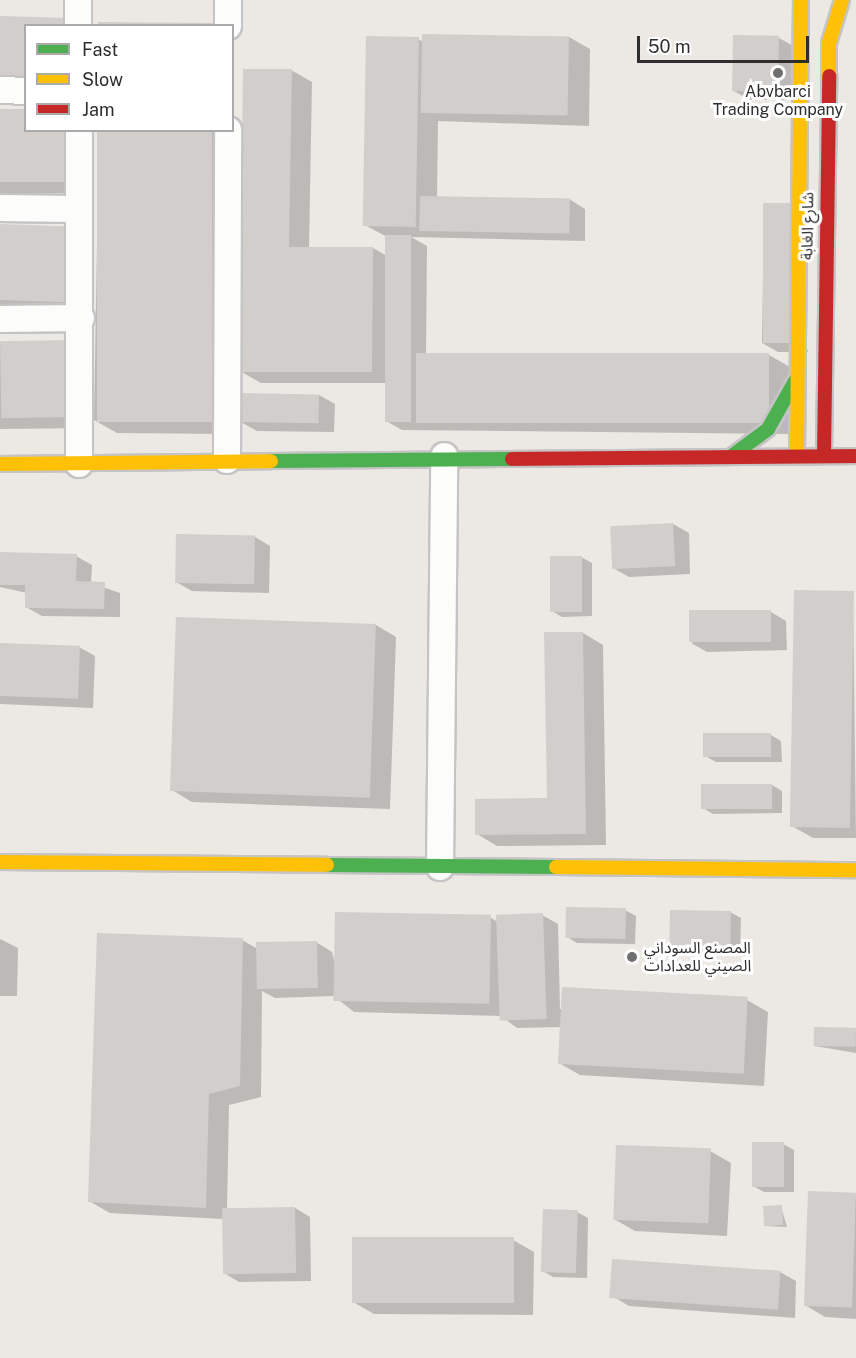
<!DOCTYPE html>
<html>
<head>
<meta charset="utf-8">
<style>
	body { margin:0 }
	#map { position:relative; width:856px; height:1358px; overflow:hidden; background:#ece8e4; font-family:"Public Sans","Noto Sans Arabic",sans-serif }
	div>[style] { position:absolute }
	.shadow>* { inset:0; background:#0003 }
	.building>* { inset:0; background:#d1cecb; transform-origin:0 0 }
	.roads { filter:drop-shadow(2px 0 #c5c4c5) drop-shadow(-2px 0 #c5c4c5) drop-shadow(0 2px #c5c4c5) drop-shadow(0 -2px #c5c4c5) }
	.street>* { height:26px; margin:-13px; padding:0 13px; transform-origin:13px; border-radius:13px; background:#fcfcfb }
	.fast>* { height:14px; margin:-7px; padding:0 7px; transform-origin:7px; border-radius:7px; background:#4caf50 }
	.slow>* { height:14px; margin:-7px; padding:0 7px; transform-origin:7px; border-radius:7px; background:#ffc107 }
	.jam>* { height:14px; margin:-7px; padding:0 7px; transform-origin:7px; border-radius:7px; background:#c62828 }
	.dots>* { width:16px; height:16px; translate:-50% -50%; box-sizing:border-box; border:3px solid #fff; border-radius:50% }
	span { translate:-50% -50%; white-space:nowrap; text-align:center; line-height:1.15; -webkit-text-stroke:6px #fff; paint-order:stroke }
	.poi-label { font-size:16px; color:#2e2e2e }
	.left { translate:0 -50%; text-align:left }
	.street-label { font-size:16px; color:#2e2e2e }
	.legend { position:absolute; left:24px; top:24px; width:210px; height:108px; box-sizing:border-box; background:#fff; border:2px solid #ababab; margin:0; padding:8px 10px; list-style:none; font-size:18px; color:#2e2e2e }
	.legend li { display:flex; align-items:center; gap:12px; height:30px }
	.legend b { width:30px; border:2px solid #ababab }
	.scale { position:absolute; left:637px; top:36px; width:172px; height:27px; box-sizing:border-box; border:3px solid #2e2e2e; border-top:0; padding-left:8px; font-size:18px; line-height:21px; white-space:nowrap; color:#2e2e2e; -webkit-text-stroke:4px #fff; paint-order:stroke }
</style>
</head>
<body>
<div id="map">
	<div class="shadow">
		<i style="clip-path:polygon(0 17px,26px 26px,26px 88px,0 87px)"></i>
		<i style="clip-path:polygon(424px 35px,569px 37px,590px 49px,589px 126px,438px 121px,437px 197px,569px 199px,585px 209px,585px 241px,411px 237px,427px 246px,426px 354px,769px 355px,790px 367px,789px 434px,402px 430px,386px 421px,386px 383px,261px 383px,240px 371px,291px 70px,312px 82px,309px 248px,373px 248px,387px 256px,387px 237px,365px 225px,418px 39px,423px 42px)"></i>
		<i style="clip-path:polygon(232px 36px,233px 36px,232px 112px)"></i>
		<i style="clip-path:polygon(779px 38px,795px 47px,794px 100px,750px 100px,734px 91px)"></i>
		<i style="clip-path:polygon(0 111px,26px 130px,93px 130px,93px 193px,0 193px)"></i>
		<i style="clip-path:polygon(99px 130px,232px 130px,230px 434px,117px 433px,94px 420px)"></i>
		<i style="clip-path:polygon(764px 205px,808px 352px,778px 352px,762px 343px)"></i>
		<i style="clip-path:polygon(0 226px,87px 313px,0 310px)"></i>
		<i style="clip-path:polygon(72px 341px,92px 353px,94px 428px,0 429px,0 342px)"></i>
		<i style="clip-path:polygon(319px 395px,335px 404px,334px 432px,257px 431px,241px 422px)"></i>
		<i style="clip-path:polygon(673px 524px,689px 533px,690px 574px,629px 577px,613px 568px)"></i>
		<i style="clip-path:polygon(255px 537px,270px 546px,269px 593px,192px 591px,176px 582px)"></i>
		<i style="clip-path:polygon(0 554px,76px 556px,92px 565px,91px 583px,120px 593px,120px 617px,42px 616px,26px 607px,27px 593px,0 587px)"></i>
		<i style="clip-path:polygon(581px 557px,592px 563px,592px 616px,562px 617px,552px 611px)"></i>
		<i style="clip-path:polygon(853px 593px,856px 838px,813px 838px,792px 826px)"></i>
		<i style="clip-path:polygon(771px 612px,786px 621px,787px 650px,707px 652px,691px 643px)"></i>
		<i style="clip-path:polygon(376px 625px,396px 637px,390px 809px,192px 802px,172px 790px)"></i>
		<i style="clip-path:polygon(583px 633px,603px 645px,606px 845px,497px 846px,477px 834px,548px 799px)"></i>
		<i style="clip-path:polygon(0 644px,79px 647px,95px 656px,93px 708px,0 704px)"></i>
		<i style="clip-path:polygon(771px 735px,781px 741px,782px 762px,716px 762px,705px 756px)"></i>
		<i style="clip-path:polygon(772px 785px,782px 791px,782px 813px,713px 814px,703px 808px)"></i>
		<i style="clip-path:polygon(625px 910px,636px 916px,635px 944px,577px 943px,567px 937px)"></i>
		<i style="clip-path:polygon(730px 912px,741px 918px,740px 954px,681px 953px,671px 947px)"></i>
		<i style="clip-path:polygon(542px 915px,558px 924px,560px 1009px,747px 1000px,768px 1012px,764px 1086px,580px 1075px,559px 1063px,562px 1027px,517px 1028px,501px 1016px,354px 1012px,334px 996px,275px 998px,262px 991px,261px 1097px,229px 1105px,227px 1209px,295px 1208px,310px 1217px,311px 1281px,239px 1282px,224px 1273px,223px 1219px,110px 1213px,89px 1201px,242px 940px,258px 949px,316px 942px,332px 952px,335px 964px,491px 918px,498px 922px)"></i>
		<i style="clip-path:polygon(0 939px,18px 948px,17px 996px,0 996px)"></i>
		<i style="clip-path:polygon(856px 1030px,856px 1053px,815px 1046px)"></i>
		<i style="clip-path:polygon(783px 1144px,794px 1150px,794px 1192px,764px 1192px,753px 1186px)"></i>
		<i style="clip-path:polygon(710px 1151px,731px 1163px,727px 1236px,635px 1231px,614px 1219px)"></i>
		<i style="clip-path:polygon(856px 1195px,856px 1319px,825px 1317px,805px 1305px)"></i>
		<i style="clip-path:polygon(781px 1207px,787px 1227px,765px 1226px)"></i>
		<i style="clip-path:polygon(577px 1212px,588px 1218px,587px 1278px,553px 1277px,543px 1271px)"></i>
		<i style="clip-path:polygon(513px 1240px,534px 1252px,533px 1315px,374px 1314px,353px 1302px)"></i>
		<i style="clip-path:polygon(780px 1272px,796px 1281px,795px 1318px,629px 1306px,614px 1297px)"></i>
	</div>
	<div class="building">
		<i style="clip-path:polygon(0 16px,67px 18px,66px 26px,26px 26px,26px 77px,0 76px)"></i>
		<i style="clip-path:polygon(98px 22px,213px 23px,213px 26px,98px 26px)"></i>
		<i style="left:422px;top:34px;width:147px;height:79px;rotate:1deg"></i>
		<i style="left:733px;top:35px;width:46px;height:56px;rotate:1deg"></i>
		<i style="left:366px;top:36px;width:53px;height:190px;rotate:1deg"></i>
		<i style="clip-path:polygon(243px 69px,292px 69px,289px 247px,373px 247px,372px 372px,239px 372px)"></i>
		<i style="clip-path:polygon(0 109px,26px 109px,26px 130px,73px 130px,73px 182px,0 182px)"></i>
		<i style="left:97px;top:130px;width:115px;height:292px"></i>
		<i style="left:420px;top:196px;width:150px;height:35px;rotate:1deg"></i>
		<i style="left:763px;top:203px;width:31px;height:140px"></i>
		<i style="left:0;top:224px;width:69px;height:76px;rotate:2deg"></i>
		<i style="left:385px;top:235px;width:26px;height:187px"></i>
		<i style="left:72px;top:340px;width:77px;height:72px;rotate:89deg"></i>
		<i style="left:416px;top:353px;width:353px;height:70px"></i>
		<i style="left:240px;top:393px;width:79px;height:29px;rotate:1deg"></i>
		<i style="left:673px;top:523px;width:43px;height:63px;rotate:87deg"></i>
		<i style="left:176px;top:534px;width:79px;height:49px;rotate:1deg"></i>
		<i style="clip-path:polygon(0 552px,77px 554px,76px 581px,105px 582px,104px 609px,25px 608px,25px 585px,0 585px)"></i>
		<i style="left:550px;top:556px;width:32px;height:56px"></i>
		<i style="left:794px;top:590px;width:60px;height:237px;rotate:1deg"></i>
		<i style="left:771px;top:610px;width:32px;height:82px;rotate:90deg"></i>
		<i style="left:176px;top:617px;width:200px;height:174px;rotate:2deg"></i>
		<i style="clip-path:polygon(544px 632px,583px 632px,586px 834px,475px 835px,475px 799px,547px 798px)"></i>
		<i style="left:0;top:643px;width:80px;height:53px;rotate:2deg"></i>
		<i style="left:703px;top:733px;width:68px;height:24px"></i>
		<i style="left:701px;top:784px;width:71px;height:25px"></i>
		<i style="left:566px;top:907px;width:60px;height:31px;rotate:1deg"></i>
		<i style="left:670px;top:910px;width:61px;height:37px;rotate:1deg"></i>
		<i style="left:335px;top:912px;width:156px;height:89px;rotate:1deg"></i>
		<i style="left:543px;top:913px;width:106px;height:47px;rotate:88deg"></i>
		<i style="clip-path:polygon(97px 933px,243px 938px,240px 1086px,209px 1094px,206px 1208px,88px 1202px)"></i>
		<i style="left:317px;top:941px;width:47px;height:61px;rotate:89deg"></i>
		<i style="left:562px;top:987px;width:186px;height:77px;rotate:3deg"></i>
		<i style="left:814px;top:1027px;width:42px;height:19px;rotate:1deg"></i>
		<i style="left:752px;top:1142px;width:32px;height:45px"></i>
		<i style="left:616px;top:1145px;width:95px;height:75px;rotate:2deg"></i>
		<i style="left:808px;top:1191px;width:48px;height:115px;rotate:2deg"></i>
		<i style="left:782px;top:1205px;width:20px;height:19px;rotate:87deg"></i>
		<i style="left:295px;top:1207px;width:66px;height:73px;rotate:89deg"></i>
		<i style="left:543px;top:1209px;width:35px;height:63px;rotate:2deg"></i>
		<i style="left:352px;top:1237px;width:162px;height:66px"></i>
		<i style="left:612px;top:1259px;width:169px;height:39px;rotate:4deg"></i>
	</div>
	<div class="roads">
		<div class="street">
			<i style="left:78px;top:0;width:26px;rotate:90deg"></i>
			<i style="left:228px;top:26px;width:26px;rotate:-90deg"></i>
			<i style="left:0;top:90px;width:26px;rotate:2deg"></i>
			<i style="left:79px;top:130px;width:334px;rotate:90deg"></i>
			<i style="left:0;top:208px;width:79px;rotate:0.7deg"></i>
			<i style="left:0;top:319px;width:81px;rotate:-0.7deg"></i>
			<i style="left:227px;top:460px;width:330px;rotate:-89.8deg"></i>
			<i style="left:440px;top:867px;width:411px;rotate:-89.4deg"></i>
		</div>
		<div class="fast">
			<i style="left:733px;top:455px;width:44px;rotate:-36.6deg"></i>
			<i style="left:768px;top:429px;width:55px;rotate:-60.6deg"></i>
			<i style="left:271px;top:461px;width:241px;rotate:-0.5deg"></i>
			<i style="left:327px;top:865px;width:229px;rotate:0.5deg"></i>
		</div>
		<div class="slow">
			<i style="left:829px;top:76px;width:33px;rotate:-90deg"></i>
			<i style="left:829px;top:43px;width:45px;rotate:-73.2deg"></i>
			<i style="left:797px;top:455px;width:455px;rotate:-89.5deg"></i>
			<i style="left:0;top:464px;width:271px;rotate:-0.6deg"></i>
			<i style="left:0;top:862px;width:327px;rotate:0.5deg"></i>
			<i style="left:556px;top:867px;width:300px;rotate:0.6deg"></i>
		</div>
		<div class="jam">
			<i style="left:824px;top:455px;width:379px;rotate:-89.2deg"></i>
			<i style="left:512px;top:459px;width:344px;rotate:-0.5deg"></i>
		</div>
	</div>
	<div class="dots">
		<i style="left:778px;top:73px;background:#706f6e"></i>
		<i style="left:632px;top:957px;background:#706f6e"></i>
	</div>
	<div class="poi-label">
		<span style="left:778px;top:101px">Abvbarci<br>Trading Company</span>
		<span class="left" style="left:644px;top:957px">المصنع السوداني<br>الصيني للعدادات</span>
	</div>
	<div class="street-label">
		<span style="left:808px;top:226px;rotate:-89deg">شارع الغابة</span>
	</div>
	<ul class="legend">
	<li><b style="height:8px;background:#4caf50"></b>Fast</li>
	<li><b style="height:8px;background:#ffc107"></b>Slow</li>
	<li><b style="height:8px;background:#c62828"></b>Jam</li>
	</ul>
	<div class="scale">50 m</div>
</div>
</body>
</html>
